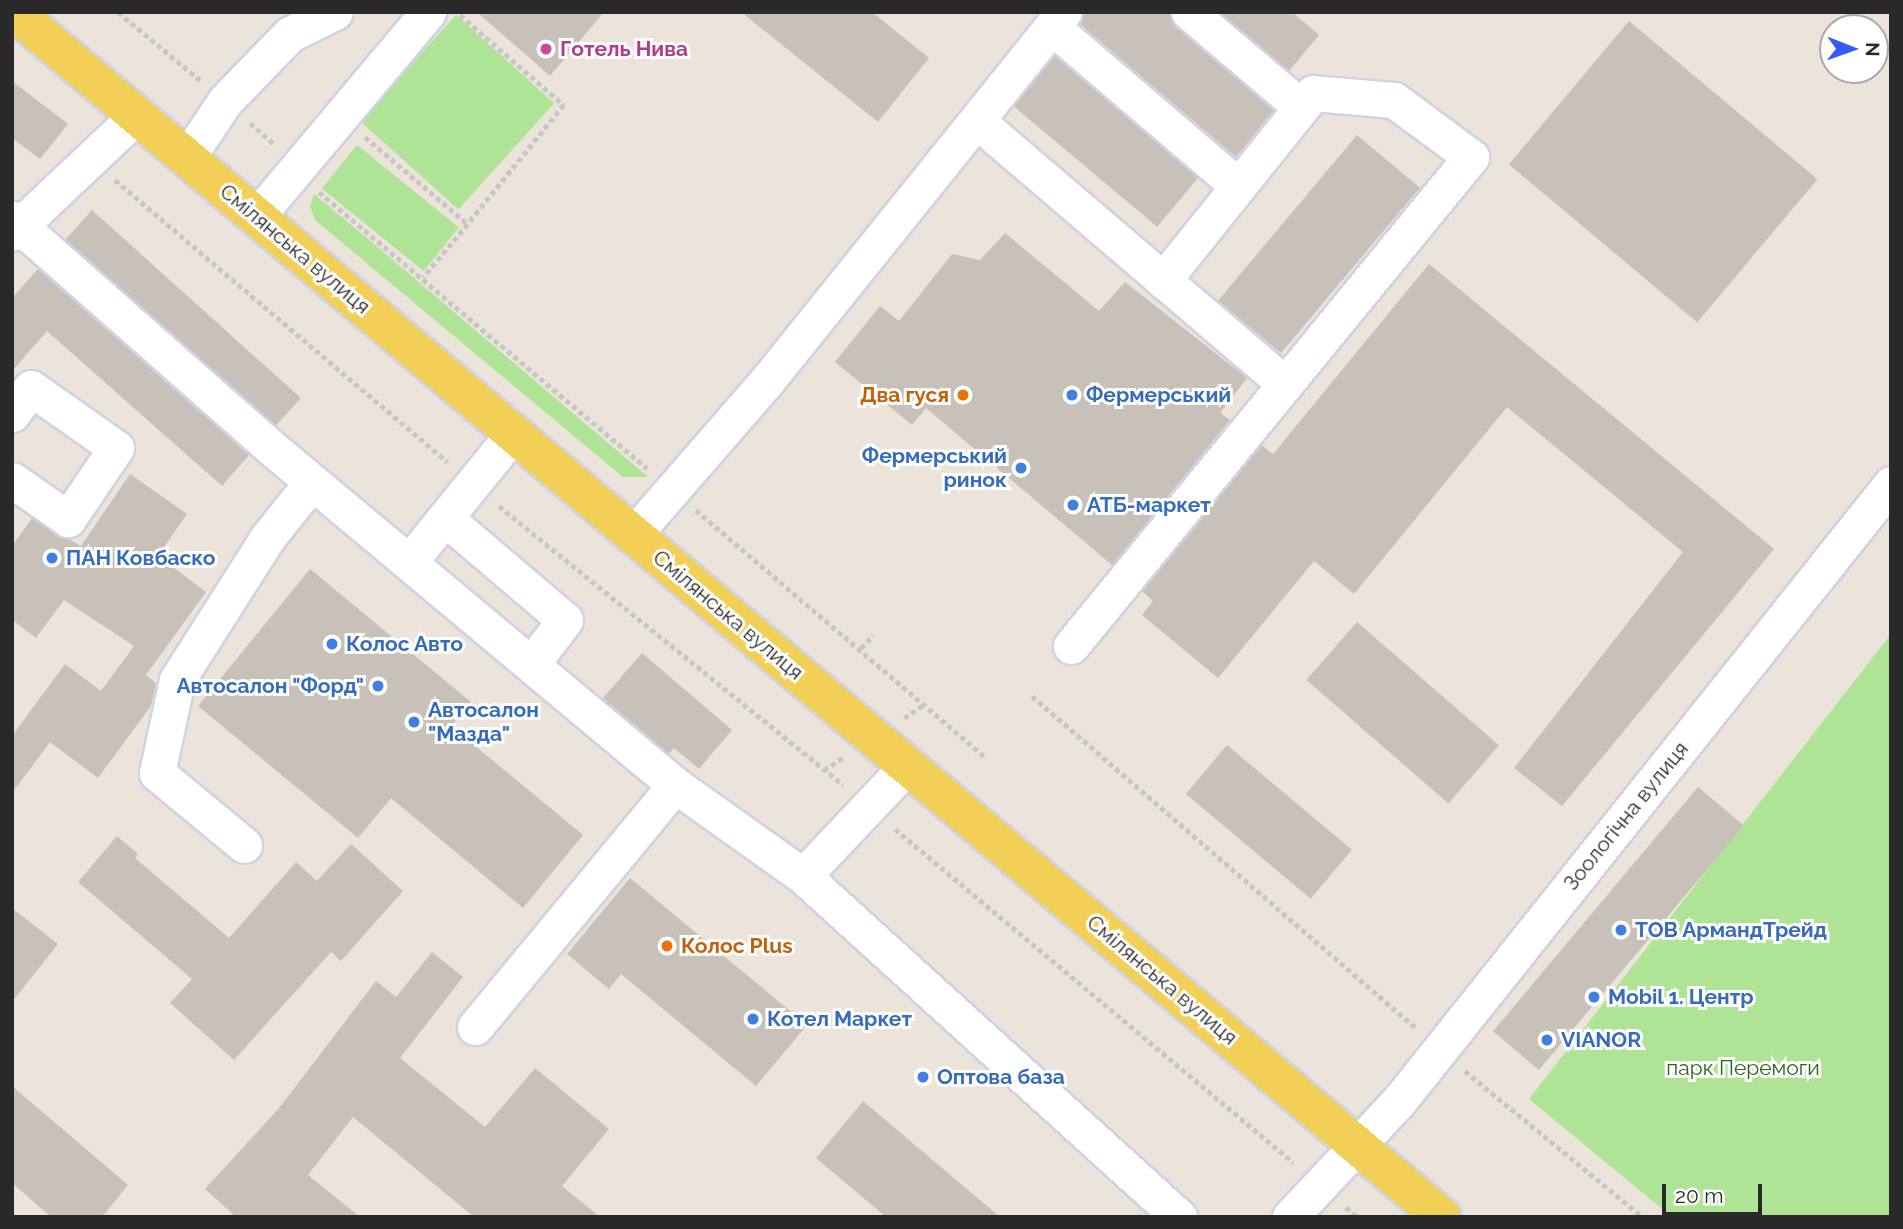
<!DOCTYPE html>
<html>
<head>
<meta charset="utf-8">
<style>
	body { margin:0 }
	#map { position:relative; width:1903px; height:1229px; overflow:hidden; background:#ece4da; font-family:Raleway,sans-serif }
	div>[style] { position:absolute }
	.green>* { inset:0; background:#afe395; transform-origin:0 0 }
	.building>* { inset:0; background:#c7c1ba; transform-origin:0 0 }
	.path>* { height:4.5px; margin-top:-2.25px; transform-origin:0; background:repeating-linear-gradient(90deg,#c7c7c7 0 5px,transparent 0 8.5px) }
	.roads { filter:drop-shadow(2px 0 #cfd3e2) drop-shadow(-2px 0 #cfd3e2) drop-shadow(0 2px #cfd3e2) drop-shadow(0 -2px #cfd3e2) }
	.minor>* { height:35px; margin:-17.5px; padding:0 17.5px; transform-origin:17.5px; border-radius:17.5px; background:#fff }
	.major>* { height:38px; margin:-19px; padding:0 19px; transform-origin:19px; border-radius:19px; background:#f2d058 }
	.dots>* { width:19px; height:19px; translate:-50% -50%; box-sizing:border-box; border:4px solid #fff; border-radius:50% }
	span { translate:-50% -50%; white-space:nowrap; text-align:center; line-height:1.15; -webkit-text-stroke:6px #fff; paint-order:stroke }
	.hotel-label { font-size:21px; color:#b23c85; font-weight:700 }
	.left { translate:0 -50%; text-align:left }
	.street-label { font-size:21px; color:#292929 }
	.food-label { font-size:21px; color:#c56008; font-weight:700 }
	.right { translate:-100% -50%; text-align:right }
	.shop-label { font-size:21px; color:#366cbe; font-weight:700 }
	.park-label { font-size:21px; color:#286618 }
	.frame { position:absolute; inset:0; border:14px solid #292929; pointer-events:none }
	.north { position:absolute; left:1819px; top:14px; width:70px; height:70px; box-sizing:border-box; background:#fff; border:2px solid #a9a9a9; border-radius:50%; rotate:91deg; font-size:19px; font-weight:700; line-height:28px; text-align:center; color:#292929 }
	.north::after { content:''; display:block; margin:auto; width:24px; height:32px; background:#3659fc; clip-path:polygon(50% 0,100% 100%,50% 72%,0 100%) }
	.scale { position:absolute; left:1662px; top:1184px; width:100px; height:32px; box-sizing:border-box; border:4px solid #292929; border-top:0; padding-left:9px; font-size:21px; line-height:24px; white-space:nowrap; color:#292929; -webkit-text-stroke:5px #fff; paint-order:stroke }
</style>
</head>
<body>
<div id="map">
	<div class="green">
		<i style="left:456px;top:15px;width:132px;height:143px;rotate:42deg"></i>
		<i style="left:357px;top:145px;width:131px;height:56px;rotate:39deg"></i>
		<i style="clip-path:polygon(314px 194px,374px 244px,648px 477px,623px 477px,315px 220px,310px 206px)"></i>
		<i style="clip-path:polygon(1891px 634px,1891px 1217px,1672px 1217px,1529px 1099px)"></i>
	</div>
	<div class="building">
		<i style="clip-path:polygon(477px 12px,604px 12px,550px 76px)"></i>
		<i style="clip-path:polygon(741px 12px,872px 12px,929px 58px,878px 122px)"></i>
		<i style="clip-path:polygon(1084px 12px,1169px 12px,1176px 27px,1274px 110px,1236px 157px,1080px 24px)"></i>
		<i style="clip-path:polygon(1220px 12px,1292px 12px,1319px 35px,1289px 71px)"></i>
		<i style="left:1629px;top:21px;width:246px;height:187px;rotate:40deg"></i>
		<i style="left:1055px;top:56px;width:188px;height:65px;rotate:40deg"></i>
		<i style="clip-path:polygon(12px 81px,68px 124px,40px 159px,12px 138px)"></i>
		<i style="left:1357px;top:135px;width:82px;height:216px;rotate:40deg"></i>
		<i style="left:92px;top:210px;width:281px;height:40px;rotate:42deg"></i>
		<i style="clip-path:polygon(1005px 233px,1099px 311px,1125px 282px,1247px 378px,1220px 413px,1230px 420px,1112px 565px,926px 408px,912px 425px,835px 362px,880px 306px,899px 321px,952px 254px,980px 260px)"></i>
		<i style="clip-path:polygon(1429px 264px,1774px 549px,1562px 806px,1514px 768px,1683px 552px,1507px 407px,1354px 594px,1314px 561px,1218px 678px,1142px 615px,1153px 601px,1142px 591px,1261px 445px,1273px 454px)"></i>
		<i style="clip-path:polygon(38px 269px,249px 455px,222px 486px,47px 331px,12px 371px,12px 298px)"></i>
		<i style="clip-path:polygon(130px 474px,187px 514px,158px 556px,206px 592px,146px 675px,156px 683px,151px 706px,98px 778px,50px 742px,12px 793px,12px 736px,65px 664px,101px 691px,134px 646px,64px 600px,36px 638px,12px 620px,12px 546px,32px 518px,81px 546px)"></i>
		<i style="clip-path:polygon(310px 569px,471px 702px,451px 726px,583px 835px,523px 908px,391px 798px,358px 838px,198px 706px)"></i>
		<i style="left:1357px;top:622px;width:188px;height:77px;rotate:41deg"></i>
		<i style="clip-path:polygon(642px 653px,732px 730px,699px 769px,674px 748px,669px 754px,603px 698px)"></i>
		<i style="left:1227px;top:745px;width:163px;height:64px;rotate:40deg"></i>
		<i style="left:1698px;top:787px;width:60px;height:319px;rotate:40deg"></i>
		<i style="clip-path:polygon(117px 836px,138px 854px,135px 858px,229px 938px,296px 862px,317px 881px,351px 844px,403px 891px,341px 961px,331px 952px,234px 1060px,170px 1003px,192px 979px,78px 882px)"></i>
		<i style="clip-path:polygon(630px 878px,807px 1025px,756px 1086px,621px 974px,609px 989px,567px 954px)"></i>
		<i style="clip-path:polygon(12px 908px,58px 944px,12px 1002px)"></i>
		<i style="clip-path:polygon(432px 952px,463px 977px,400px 1058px,485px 1127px,535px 1068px,609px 1129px,562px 1186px,600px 1217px,474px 1217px,353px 1117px,308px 1175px,360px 1217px,236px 1217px,205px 1189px,280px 1107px,376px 981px,396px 997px)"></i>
		<i style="clip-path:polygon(12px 1086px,128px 1185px,102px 1217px,51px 1217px,12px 1183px)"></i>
		<i style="clip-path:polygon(863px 1101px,1000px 1217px,886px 1217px,816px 1158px)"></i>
	</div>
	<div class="path">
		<i style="left:118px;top:12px;width:108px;rotate:39.7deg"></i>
		<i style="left:460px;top:15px;width:138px;rotate:40.9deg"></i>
		<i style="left:564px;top:105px;width:153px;rotate:128.9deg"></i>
		<i style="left:250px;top:123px;width:33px;rotate:41deg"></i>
		<i style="left:365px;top:137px;width:135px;rotate:40.2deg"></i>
		<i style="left:468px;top:224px;width:70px;rotate:129.8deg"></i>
		<i style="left:115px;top:180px;width:436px;rotate:40.3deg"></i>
		<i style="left:319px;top:192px;width:429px;rotate:40.1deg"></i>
		<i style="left:499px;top:506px;width:443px;rotate:39deg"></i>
		<i style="left:696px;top:510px;width:382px;rotate:40.5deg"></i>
		<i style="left:861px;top:648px;width:18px;rotate:-47deg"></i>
		<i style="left:1032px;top:696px;width:508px;rotate:40.85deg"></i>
		<i style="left:904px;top:718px;width:25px;rotate:-34deg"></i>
		<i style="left:824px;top:770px;width:24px;rotate:-33deg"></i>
		<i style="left:895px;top:829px;width:520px;rotate:39.93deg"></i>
		<i style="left:1465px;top:1071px;width:230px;rotate:39.4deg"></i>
		<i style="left:1346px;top:1207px;width:15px;rotate:42deg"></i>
	</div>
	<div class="roads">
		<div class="minor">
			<i style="left:1189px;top:12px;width:147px;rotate:40.3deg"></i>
			<i style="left:1052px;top:27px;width:245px;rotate:40.5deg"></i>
			<i style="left:977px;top:121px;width:405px;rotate:40.5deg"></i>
			<i style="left:187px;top:158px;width:69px;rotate:-56.3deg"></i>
			<i style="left:225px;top:101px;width:93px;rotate:-45.9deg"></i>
			<i style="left:290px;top:34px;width:50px;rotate:-26.1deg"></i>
			<i style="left:257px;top:216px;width:266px;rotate:-50deg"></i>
			<i style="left:12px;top:219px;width:341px;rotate:41.4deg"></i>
			<i style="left:268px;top:445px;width:530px;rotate:39.87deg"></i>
			<i style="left:675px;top:785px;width:157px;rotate:35.4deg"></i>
			<i style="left:803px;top:876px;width:151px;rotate:-46.6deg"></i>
			<i style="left:12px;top:233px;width:172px;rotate:-43.3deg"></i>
			<i style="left:12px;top:414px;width:32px;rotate:-54deg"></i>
			<i style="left:31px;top:388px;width:104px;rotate:35.2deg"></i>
			<i style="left:116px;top:448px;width:86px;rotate:124.1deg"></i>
			<i style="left:68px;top:519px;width:68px;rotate:-145.1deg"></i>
			<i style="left:445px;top:518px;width:157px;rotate:40.4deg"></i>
			<i style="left:565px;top:620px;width:54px;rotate:127.5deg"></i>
			<i style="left:633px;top:535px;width:203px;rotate:-49deg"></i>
			<i style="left:766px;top:382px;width:475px;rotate:-51.2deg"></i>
			<i style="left:409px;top:562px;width:165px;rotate:-50.9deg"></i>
			<i style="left:1071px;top:646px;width:632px;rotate:-50.72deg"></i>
			<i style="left:1471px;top:157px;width:96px;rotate:-143.5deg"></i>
			<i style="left:1394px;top:100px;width:81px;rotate:-175.1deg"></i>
			<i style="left:1313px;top:93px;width:240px;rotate:128.7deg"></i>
			<i style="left:244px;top:845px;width:113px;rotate:-140.4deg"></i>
			<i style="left:157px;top:773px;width:95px;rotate:-77.9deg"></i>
			<i style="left:177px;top:680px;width:169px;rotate:-57.5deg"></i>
			<i style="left:268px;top:537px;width:70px;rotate:-51.3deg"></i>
			<i style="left:803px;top:876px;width:508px;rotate:42.21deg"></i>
			<i style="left:475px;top:1027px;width:314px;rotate:-50.4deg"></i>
			<i style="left:1290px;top:1217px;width:159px;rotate:-46.8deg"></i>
			<i style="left:1399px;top:1101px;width:789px;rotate:-51.43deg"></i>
		</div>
		<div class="major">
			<i style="left:14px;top:12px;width:1868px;rotate:40.16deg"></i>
		</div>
	</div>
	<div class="dots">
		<i style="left:546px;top:49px;background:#d1479c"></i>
		<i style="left:963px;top:395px;background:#e8710a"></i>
		<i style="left:1072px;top:395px;background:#3f7fe0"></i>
		<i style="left:1021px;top:468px;background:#3f7fe0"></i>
		<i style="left:1073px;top:505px;background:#3f7fe0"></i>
		<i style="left:52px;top:558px;background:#3f7fe0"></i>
		<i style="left:332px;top:644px;background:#3f7fe0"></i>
		<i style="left:378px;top:686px;background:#3f7fe0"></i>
		<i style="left:414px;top:722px;background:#3f7fe0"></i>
		<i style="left:1621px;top:930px;background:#3f7fe0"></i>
		<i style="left:667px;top:946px;background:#e8710a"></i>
		<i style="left:1594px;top:997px;background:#3f7fe0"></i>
		<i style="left:753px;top:1019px;background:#3f7fe0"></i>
		<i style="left:1547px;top:1040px;background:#3f7fe0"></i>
		<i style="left:923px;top:1077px;background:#3f7fe0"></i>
	</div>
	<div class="hotel-label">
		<span class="left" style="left:560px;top:49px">Готель Нива</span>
	</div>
	<div class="street-label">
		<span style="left:295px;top:249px;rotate:40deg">Смілянська вулиця</span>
		<span style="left:728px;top:615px;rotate:40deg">Смілянська вулиця</span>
		<span style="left:1626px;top:816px;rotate:-51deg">Зоологічна вулиця</span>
		<span style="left:1162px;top:980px;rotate:40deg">Смілянська вулиця</span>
	</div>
	<div class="food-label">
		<span class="right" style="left:949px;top:395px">Два гуся</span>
		<span class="left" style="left:681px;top:946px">Колос Plus</span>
	</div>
	<div class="shop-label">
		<span class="left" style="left:1086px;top:395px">Фермерський</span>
		<span class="right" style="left:1007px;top:468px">Фермерський<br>ринок</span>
		<span class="left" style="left:1087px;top:505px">АТБ-маркет</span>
		<span class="left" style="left:66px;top:558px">ПАН Ковбаско</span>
		<span class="left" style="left:346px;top:644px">Колос Авто</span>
		<span class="right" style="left:364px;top:686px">Автосалон "Форд"</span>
		<span class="left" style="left:428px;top:722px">Автосалон<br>"Мазда"</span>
		<span class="left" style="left:1635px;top:930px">ТОВ АрмандТрейд</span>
		<span class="left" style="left:1608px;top:997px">Mobil 1. Центр</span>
		<span class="left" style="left:767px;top:1019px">Котел Маркет</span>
		<span class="left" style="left:1561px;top:1040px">VIANOR</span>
		<span class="left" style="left:937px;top:1077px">Оптова база</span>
	</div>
	<div class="park-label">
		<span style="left:1743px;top:1068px">парк Перемоги</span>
	</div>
	<div class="frame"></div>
	<div class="north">N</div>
	<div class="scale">20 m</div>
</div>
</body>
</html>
